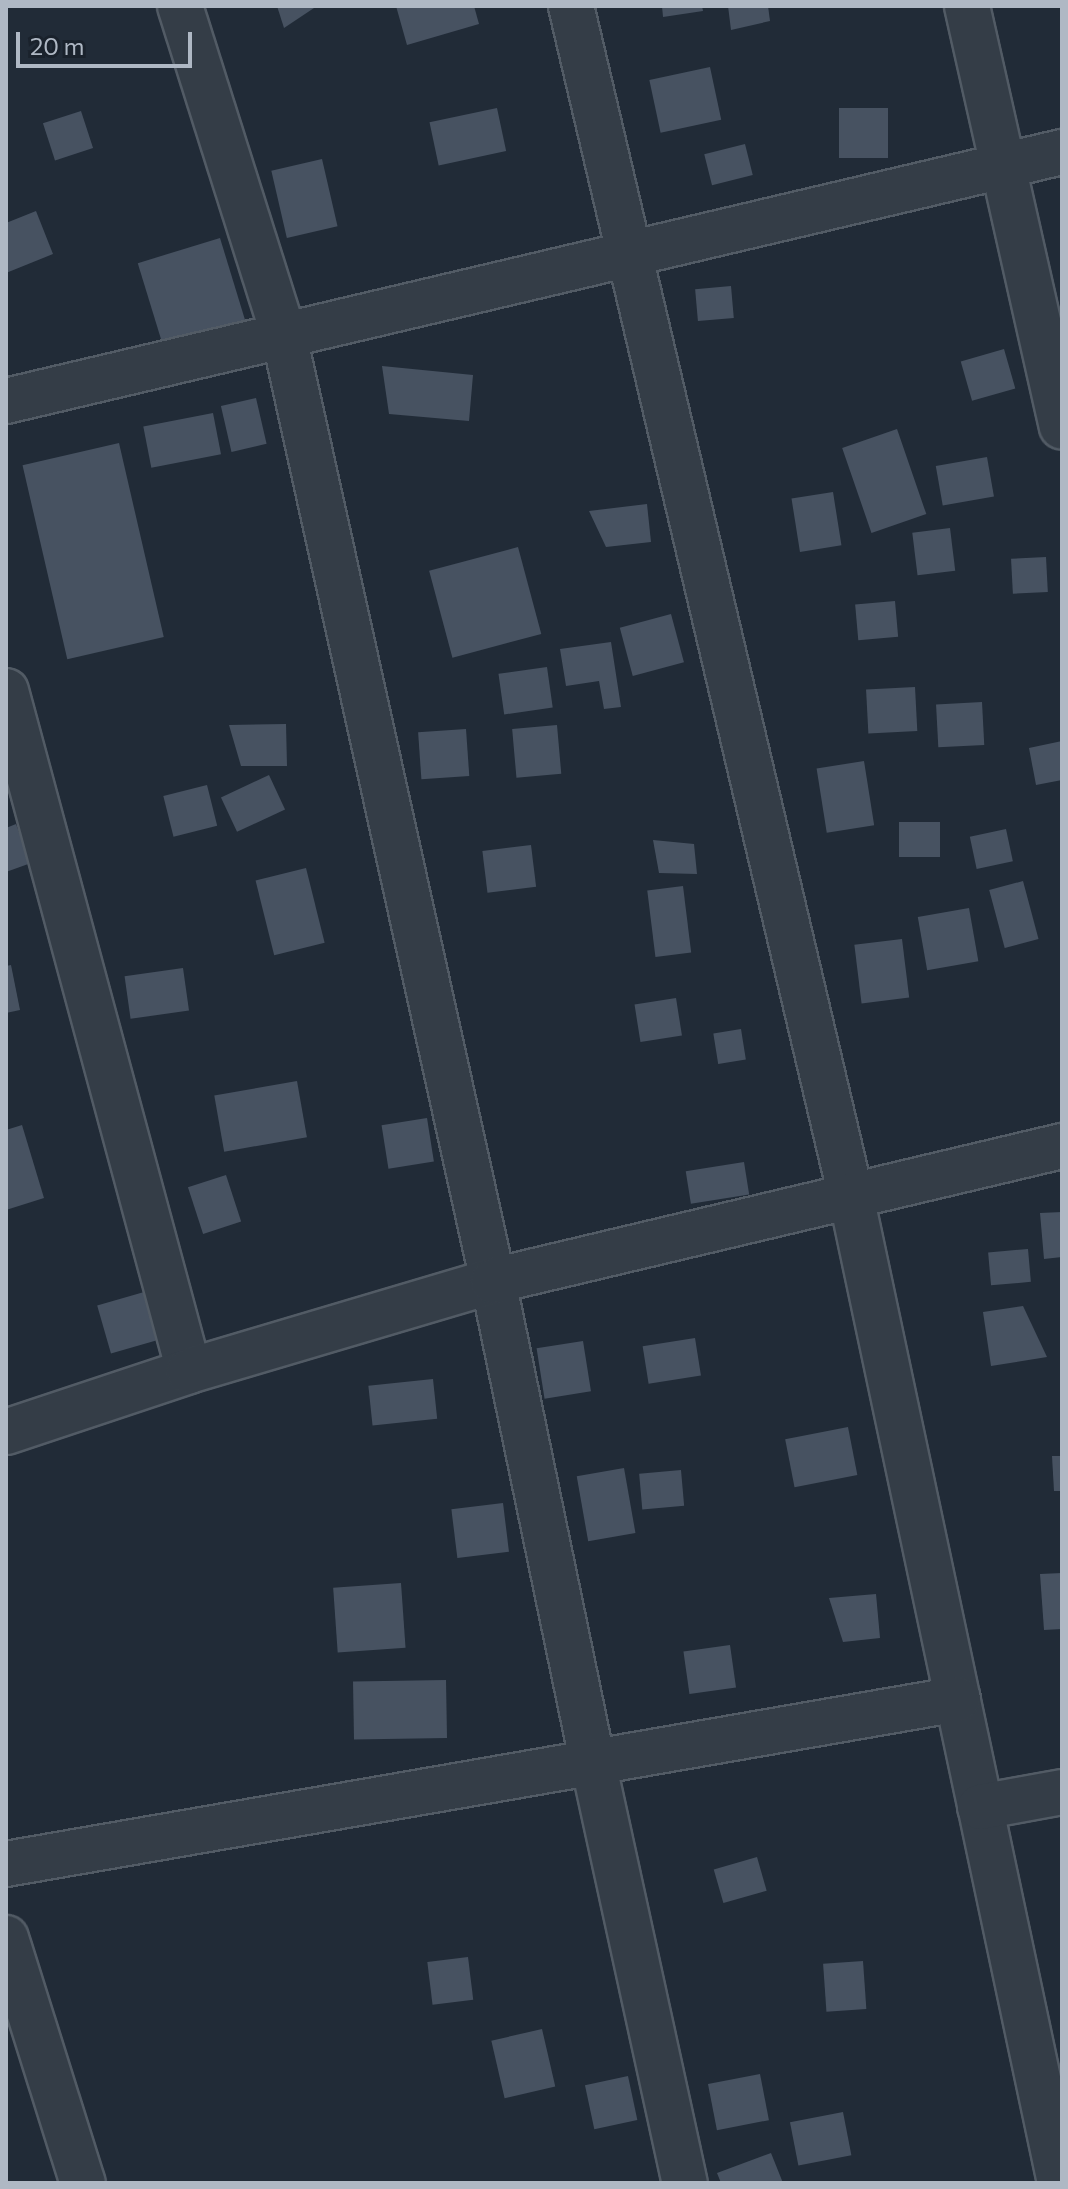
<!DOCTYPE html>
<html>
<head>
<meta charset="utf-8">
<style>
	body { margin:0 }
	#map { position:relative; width:1068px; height:2189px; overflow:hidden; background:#212b37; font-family:Commissioner,sans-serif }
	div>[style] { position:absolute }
	.building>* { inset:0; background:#475261; transform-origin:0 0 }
	.roads { filter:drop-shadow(2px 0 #525b65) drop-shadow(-2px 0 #525b65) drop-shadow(0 2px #525b65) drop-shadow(0 -2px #525b65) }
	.minor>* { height:44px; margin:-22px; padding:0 22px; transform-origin:22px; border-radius:22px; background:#343d47 }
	span { translate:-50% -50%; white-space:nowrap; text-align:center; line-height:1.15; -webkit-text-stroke:6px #1a222c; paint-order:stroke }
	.frame { position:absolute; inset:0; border:8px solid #afb8c4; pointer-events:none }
	.scale { position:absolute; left:16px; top:32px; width:176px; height:36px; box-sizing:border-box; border:4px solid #afb8c4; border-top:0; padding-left:10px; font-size:24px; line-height:28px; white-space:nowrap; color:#afb8c4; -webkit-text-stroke:6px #1a222c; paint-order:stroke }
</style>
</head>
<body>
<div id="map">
	<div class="building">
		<i style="clip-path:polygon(277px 6px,313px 6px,314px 8px,284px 28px)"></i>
		<i style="clip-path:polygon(396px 6px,474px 6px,479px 24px,407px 45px)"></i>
		<i style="clip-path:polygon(662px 6px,702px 6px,703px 11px,663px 17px)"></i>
		<i style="clip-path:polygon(728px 6px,768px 6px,770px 21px,731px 30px)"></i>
		<i style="left:710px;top:67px;width:54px;height:62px;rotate:78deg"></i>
		<i style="left:497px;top:108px;width:44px;height:69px;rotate:78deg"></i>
		<i style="left:888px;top:108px;width:50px;height:49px;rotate:90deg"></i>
		<i style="left:81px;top:111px;width:39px;height:40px;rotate:72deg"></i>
		<i style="left:745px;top:144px;width:32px;height:42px;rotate:76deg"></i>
		<i style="left:322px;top:159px;width:69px;height:52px;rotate:77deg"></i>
		<i style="clip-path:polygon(36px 211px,53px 254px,6px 273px,6px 223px)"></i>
		<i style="left:220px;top:238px;width:87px;height:86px;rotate:73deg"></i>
		<i style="left:731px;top:286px;width:32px;height:36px;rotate:85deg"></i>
		<i style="left:1004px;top:349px;width:41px;height:45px;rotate:74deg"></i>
		<i style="clip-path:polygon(382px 366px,473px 375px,469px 421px,389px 414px)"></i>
		<i style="left:256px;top:398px;width:47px;height:36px;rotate:77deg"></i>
		<i style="left:213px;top:413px;width:42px;height:71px;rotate:79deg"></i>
		<i style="left:897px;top:429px;width:90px;height:58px;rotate:71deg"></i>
		<i style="left:119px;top:443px;width:199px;height:99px;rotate:77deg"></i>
		<i style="left:987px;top:457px;width:40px;height:52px;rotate:80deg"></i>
		<i style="left:833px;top:492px;width:54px;height:42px;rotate:81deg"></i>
		<i style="clip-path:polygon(647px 504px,651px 542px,606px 547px,589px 511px)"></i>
		<i style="left:950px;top:528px;width:43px;height:38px;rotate:83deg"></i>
		<i style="left:518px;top:547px;width:90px;height:92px;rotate:75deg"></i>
		<i style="left:1046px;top:557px;width:35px;height:35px;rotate:87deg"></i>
		<i style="left:895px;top:601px;width:36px;height:40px;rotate:85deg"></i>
		<i style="left:671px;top:614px;width:50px;height:53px;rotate:75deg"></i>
		<i style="clip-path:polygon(611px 642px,621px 707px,604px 709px,599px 681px,566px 686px,560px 649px)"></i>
		<i style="left:547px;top:667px;width:41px;height:49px;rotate:82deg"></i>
		<i style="left:915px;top:687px;width:44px;height:49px;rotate:87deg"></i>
		<i style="left:982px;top:702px;width:43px;height:46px;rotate:87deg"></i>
		<i style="clip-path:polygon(286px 724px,287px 766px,241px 766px,229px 725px)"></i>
		<i style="left:557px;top:725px;width:49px;height:45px;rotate:85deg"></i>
		<i style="left:466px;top:729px;width:47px;height:48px;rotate:86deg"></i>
		<i style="clip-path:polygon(1062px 741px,1062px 780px,1036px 785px,1029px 748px)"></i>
		<i style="left:864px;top:761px;width:65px;height:48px;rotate:81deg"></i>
		<i style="left:269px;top:775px;width:38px;height:53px;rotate:65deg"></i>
		<i style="left:207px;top:785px;width:42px;height:45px;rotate:76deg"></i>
		<i style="left:899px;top:822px;width:41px;height:35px"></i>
		<i style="clip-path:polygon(16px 824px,31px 863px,6px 872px,6px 828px)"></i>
		<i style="left:1006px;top:829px;width:33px;height:37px;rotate:78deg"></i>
		<i style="clip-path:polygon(653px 840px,694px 844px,697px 874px,659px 873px)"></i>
		<i style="left:531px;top:845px;width:42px;height:49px;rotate:83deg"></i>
		<i style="left:306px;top:868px;width:77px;height:52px;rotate:76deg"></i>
		<i style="left:1023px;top:881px;width:60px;height:35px;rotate:75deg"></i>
		<i style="left:683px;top:886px;width:67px;height:36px;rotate:83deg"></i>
		<i style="left:969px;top:908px;width:54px;height:52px;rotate:80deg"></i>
		<i style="left:902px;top:939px;width:59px;height:48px;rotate:83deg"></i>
		<i style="clip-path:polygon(11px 965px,20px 1010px,6px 1013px,6px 966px)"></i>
		<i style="left:183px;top:968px;width:43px;height:59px;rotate:82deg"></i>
		<i style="left:676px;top:998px;width:38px;height:42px;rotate:81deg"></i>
		<i style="left:741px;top:1029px;width:31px;height:28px;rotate:81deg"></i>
		<i style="left:297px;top:1081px;width:57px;height:84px;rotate:80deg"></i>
		<i style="left:427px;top:1118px;width:44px;height:46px;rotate:81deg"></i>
		<i style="clip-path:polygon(22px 1125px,44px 1198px,6px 1210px,6px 1130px)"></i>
		<i style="left:744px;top:1162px;width:33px;height:59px;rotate:81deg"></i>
		<i style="left:226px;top:1175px;width:49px;height:40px;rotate:72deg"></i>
		<i style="clip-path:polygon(1062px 1212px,1062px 1257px,1044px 1259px,1040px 1213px)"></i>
		<i style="left:1028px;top:1249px;width:33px;height:40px;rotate:85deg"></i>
		<i style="left:151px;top:1290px;width:50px;height:56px;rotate:74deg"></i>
		<i style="clip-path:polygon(1023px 1306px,1047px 1357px,991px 1366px,983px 1312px)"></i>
		<i style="left:695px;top:1338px;width:38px;height:53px;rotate:81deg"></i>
		<i style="left:583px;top:1341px;width:51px;height:47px;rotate:81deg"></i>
		<i style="left:433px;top:1379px;width:40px;height:65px;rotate:84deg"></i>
		<i style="left:848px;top:1427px;width:49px;height:64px;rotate:79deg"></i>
		<i style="clip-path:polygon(1052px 1456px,1062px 1456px,1062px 1491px,1054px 1491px)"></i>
		<i style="left:624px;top:1468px;width:66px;height:48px;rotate:80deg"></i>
		<i style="left:681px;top:1470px;width:36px;height:42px;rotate:85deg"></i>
		<i style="left:503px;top:1503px;width:49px;height:52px;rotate:83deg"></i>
		<i style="clip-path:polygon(1062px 1573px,1062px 1629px,1044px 1630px,1040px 1574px)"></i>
		<i style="left:401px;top:1583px;width:65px;height:68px;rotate:86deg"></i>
		<i style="clip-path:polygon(876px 1594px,880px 1638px,843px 1642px,829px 1598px)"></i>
		<i style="left:730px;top:1645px;width:43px;height:47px;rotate:82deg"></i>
		<i style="left:446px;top:1680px;width:58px;height:93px;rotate:89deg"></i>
		<i style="left:757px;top:1857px;width:35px;height:45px;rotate:74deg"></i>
		<i style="left:468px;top:1957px;width:43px;height:41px;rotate:83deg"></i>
		<i style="left:863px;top:1961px;width:48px;height:40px;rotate:86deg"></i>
		<i style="left:542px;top:2029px;width:59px;height:52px;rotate:77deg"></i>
		<i style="left:760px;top:2074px;width:47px;height:53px;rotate:79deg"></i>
		<i style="left:628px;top:2076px;width:45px;height:44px;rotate:78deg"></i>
		<i style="left:843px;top:2112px;width:44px;height:54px;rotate:79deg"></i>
		<i style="clip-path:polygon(771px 2153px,783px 2183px,721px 2183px,717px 2173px)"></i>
	</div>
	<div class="roads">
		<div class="minor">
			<i style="left:180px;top:6px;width:346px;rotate:72.5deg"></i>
			<i style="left:284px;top:336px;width:968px;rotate:77.53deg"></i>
			<i style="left:493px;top:1281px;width:491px;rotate:78.3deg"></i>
			<i style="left:593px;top:1762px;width:431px;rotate:77.7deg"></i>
			<i style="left:571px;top:6px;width:1222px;rotate:76.76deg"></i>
			<i style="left:851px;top:1196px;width:1009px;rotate:78.04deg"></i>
			<i style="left:967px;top:6px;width:431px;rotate:77.3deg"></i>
			<i style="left:6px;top:401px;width:1085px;rotate:-13.27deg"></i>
			<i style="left:6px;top:691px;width:704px;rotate:74.94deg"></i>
			<i style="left:6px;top:1432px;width:193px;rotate:-18.4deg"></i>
			<i style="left:189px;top:1371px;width:317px;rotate:-16.5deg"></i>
			<i style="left:493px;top:1281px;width:585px;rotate:-13.35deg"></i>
			<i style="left:980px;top:1807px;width:83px;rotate:-10.4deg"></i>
			<i style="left:6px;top:1864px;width:966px;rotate:-9.83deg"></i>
			<i style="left:6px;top:1938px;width:257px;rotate:72.6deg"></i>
		</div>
	</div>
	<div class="frame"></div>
	<div class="scale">20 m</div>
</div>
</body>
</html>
